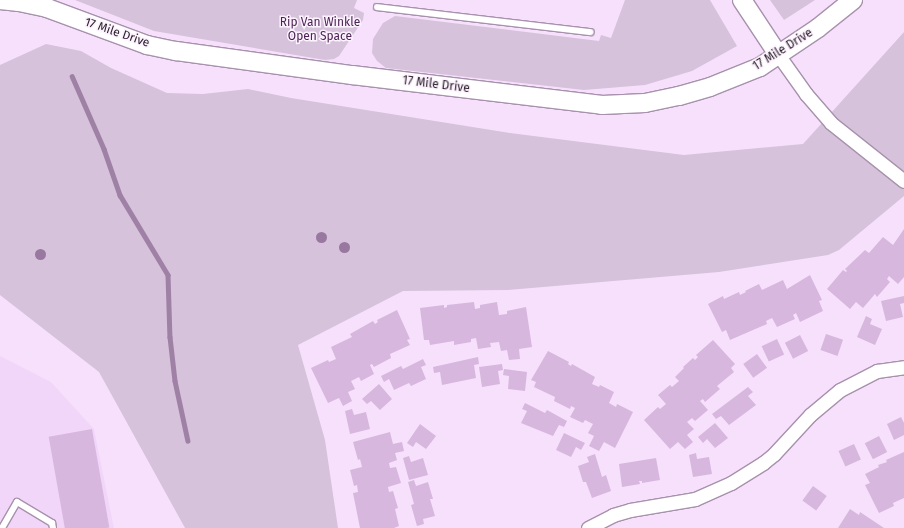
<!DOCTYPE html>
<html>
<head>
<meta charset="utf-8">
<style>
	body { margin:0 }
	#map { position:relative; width:904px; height:528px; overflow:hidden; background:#f7e0fc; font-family:"Fira Sans",sans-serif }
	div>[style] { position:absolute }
	.built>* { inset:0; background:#f2d6f9 }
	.green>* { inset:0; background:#d6c2db }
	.stream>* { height:4.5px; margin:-2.25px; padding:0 2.25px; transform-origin:2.25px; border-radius:2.25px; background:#9f81a6 }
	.building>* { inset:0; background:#d7b7de; transform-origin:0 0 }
	.roads { filter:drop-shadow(1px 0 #a791ac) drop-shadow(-1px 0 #a791ac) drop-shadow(0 1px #a791ac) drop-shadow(0 -1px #a791ac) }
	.lane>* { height:6px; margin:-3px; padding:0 3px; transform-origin:3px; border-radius:3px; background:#fff }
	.street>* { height:13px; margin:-6.5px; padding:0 6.5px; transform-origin:6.5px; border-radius:6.5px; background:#fff }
	.secondary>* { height:18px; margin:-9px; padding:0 9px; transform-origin:9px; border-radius:9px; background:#fff }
	.trees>* { width:11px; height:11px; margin:-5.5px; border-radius:50%; background:#9978a0 }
	span { translate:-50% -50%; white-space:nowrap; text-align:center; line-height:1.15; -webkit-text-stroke:3px #fcf2fe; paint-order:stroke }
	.park-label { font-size:12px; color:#4c2354 }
	.street-label { font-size:12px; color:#29202a }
</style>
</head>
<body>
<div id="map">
	<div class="built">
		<i style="clip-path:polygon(0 356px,51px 382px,94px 429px,114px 528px,0 528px)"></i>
	</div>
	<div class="green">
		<i style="clip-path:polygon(75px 0,357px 0,354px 8px,364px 13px,363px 20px,339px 56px,334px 59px,325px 60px,154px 31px)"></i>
		<i style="clip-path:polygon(625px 0,710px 0,737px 46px,692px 71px,645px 85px,584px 90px,386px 68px,377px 61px,372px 53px,373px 39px,383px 23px,395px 16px,599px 41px,601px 35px,611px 38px)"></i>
		<i style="clip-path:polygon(770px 0,815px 0,784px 20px)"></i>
		<i style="clip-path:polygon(904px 32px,904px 196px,839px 250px,828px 255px,719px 272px,508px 290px,403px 291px,298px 345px,325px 440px,338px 528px,185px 528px,99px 372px,0 295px,0 65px,46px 44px,81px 51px,111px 68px,167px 93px,203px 94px,248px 89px,291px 98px,510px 133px,684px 155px,803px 144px)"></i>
	</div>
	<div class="stream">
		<i style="left:72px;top:76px;width:80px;rotate:66.3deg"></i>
		<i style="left:104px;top:149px;width:49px;rotate:70.8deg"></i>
		<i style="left:120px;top:195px;width:93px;rotate:59deg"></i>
		<i style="left:168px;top:275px;width:62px;rotate:88.2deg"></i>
		<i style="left:170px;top:337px;width:44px;rotate:83.5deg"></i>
		<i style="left:175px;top:381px;width:61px;rotate:77.8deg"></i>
	</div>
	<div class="building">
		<i style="clip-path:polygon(904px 229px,904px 277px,898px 284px,889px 276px,887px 279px,890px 282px,877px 297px,875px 294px,863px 308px,856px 302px,850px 309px,827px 289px,843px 270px,846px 272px,847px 271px,845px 269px,865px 250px,869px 253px,883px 237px,893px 245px)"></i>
		<i style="clip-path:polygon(810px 275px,822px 300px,819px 301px,823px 311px,800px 322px,796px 313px,793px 315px,795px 319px,777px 327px,772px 318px,766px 321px,767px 324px,730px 340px,726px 330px,722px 332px,708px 304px,723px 296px,724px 299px,739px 292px,740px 295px,746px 292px,745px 291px,759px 284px,762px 290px,783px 280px,787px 289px)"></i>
		<i style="clip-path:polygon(904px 296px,904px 303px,900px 304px,903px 317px,886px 321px,881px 301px)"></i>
		<i style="clip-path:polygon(474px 302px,475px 309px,480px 308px,480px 305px,497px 302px,499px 315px,507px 314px,507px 311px,526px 307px,532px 347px,519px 349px,520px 359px,509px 360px,507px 350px,501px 351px,499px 342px,490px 343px,491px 347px,478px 349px,476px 338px,471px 339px,471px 342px,454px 345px,454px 341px,430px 345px,429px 340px,424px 340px,420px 308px,444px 305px,444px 308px,447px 307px,447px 305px)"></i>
		<i style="clip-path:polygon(397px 310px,410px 339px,407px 340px,410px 345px,390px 354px,391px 358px,374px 367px,372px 364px,370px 365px,374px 374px,361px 381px,359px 377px,351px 381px,355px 389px,348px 392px,352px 401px,343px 406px,339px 398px,328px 403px,311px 368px,328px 360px,329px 362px,336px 359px,331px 347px,352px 337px,350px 334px,373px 321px,375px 324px,378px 322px,377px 320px)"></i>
		<i style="clip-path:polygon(866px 316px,872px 319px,870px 324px,882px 329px,875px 345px,857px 337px)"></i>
		<i style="left:826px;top:334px;width:18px;height:17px;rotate:19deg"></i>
		<i style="left:800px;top:335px;width:18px;height:17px;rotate:63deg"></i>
		<i style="left:777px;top:339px;width:17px;height:17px;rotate:65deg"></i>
		<i style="clip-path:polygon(713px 340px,735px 364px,731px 368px,734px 372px,717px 386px,720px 389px,705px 402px,703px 399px,700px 401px,708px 410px,695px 421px,692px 418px,687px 422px,694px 429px,687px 435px,693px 442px,685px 449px,678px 442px,670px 449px,644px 420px,658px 407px,660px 409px,666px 404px,658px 395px,670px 385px,672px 387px,679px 381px,675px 377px,684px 368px,683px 367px,693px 358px,695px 360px,698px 357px,696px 355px)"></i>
		<i style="clip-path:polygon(548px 351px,569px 362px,568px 364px,571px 366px,572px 364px,595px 377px,592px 384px,599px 387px,600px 385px,614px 392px,609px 403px,616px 407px,617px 404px,633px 412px,615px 448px,604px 442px,599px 451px,589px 446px,594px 436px,588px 433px,593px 424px,585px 420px,583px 423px,570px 417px,575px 408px,571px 406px,570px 409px,554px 401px,555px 397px,534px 387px,536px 382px,531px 380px)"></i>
		<i style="left:757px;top:354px;width:17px;height:17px;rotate:54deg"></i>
		<i style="clip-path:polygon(478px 357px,479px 364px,474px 365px,476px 378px,442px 385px,440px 372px,434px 373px,433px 367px)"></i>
		<i style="clip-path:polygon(423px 359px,426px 365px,421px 367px,426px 379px,411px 386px,409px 383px,394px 390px,389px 379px,384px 382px,381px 376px,401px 366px,403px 369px)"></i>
		<i style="clip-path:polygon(502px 364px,503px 370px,498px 371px,500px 384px,482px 387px,479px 367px)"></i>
		<i style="clip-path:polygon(504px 369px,527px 372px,525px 391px,508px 389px,509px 376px,503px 375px)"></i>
		<i style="clip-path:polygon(379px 384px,392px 399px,380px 410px,371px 401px,367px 404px,362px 399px)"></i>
		<i style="clip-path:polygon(748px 387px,753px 392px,748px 396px,756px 405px,729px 425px,721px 416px,716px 419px,712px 414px)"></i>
		<i style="clip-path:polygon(525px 403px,545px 413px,547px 410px,567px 421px,564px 427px,559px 425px,553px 436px,521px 423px,527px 411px,522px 409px)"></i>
		<i style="clip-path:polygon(352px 409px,354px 415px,366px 412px,370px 429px,350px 434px,345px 411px)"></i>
		<i style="clip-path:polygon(901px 417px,904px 423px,904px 435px,894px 440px,887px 424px)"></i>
		<i style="clip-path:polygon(715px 423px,728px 438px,715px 448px,707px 439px,703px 443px,698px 437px)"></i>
		<i style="clip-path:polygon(420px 424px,436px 436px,426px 449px,416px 442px,413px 447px,407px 443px)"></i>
		<i style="left:92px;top:429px;width:100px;height:44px;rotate:80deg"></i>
		<i style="clip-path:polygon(390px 432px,393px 444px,402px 442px,404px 451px,395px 453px,397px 460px,389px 463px,390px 468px,396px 467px,401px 483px,388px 487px,389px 492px,393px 491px,398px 508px,395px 509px,399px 526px,394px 528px,360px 528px,353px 493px,358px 492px,357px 485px,354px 486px,350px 470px,362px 467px,360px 459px,358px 460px,353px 442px)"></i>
		<i style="clip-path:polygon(564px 433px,585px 443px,581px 450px,576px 447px,571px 457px,556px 450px)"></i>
		<i style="left:879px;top:436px;width:18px;height:16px;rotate:63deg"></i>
		<i style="left:854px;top:444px;width:17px;height:17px;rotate:66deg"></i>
		<i style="clip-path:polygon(904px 452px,904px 498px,893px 503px,894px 506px,879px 513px,865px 485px,870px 483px,865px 474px,879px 467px,878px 465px,887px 462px,886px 460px)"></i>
		<i style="clip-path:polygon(696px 453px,697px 459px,709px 457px,712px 474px,693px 477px,689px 455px)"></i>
		<i style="clip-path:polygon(595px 454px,602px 477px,606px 475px,611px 491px,592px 498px,586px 482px,583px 482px,578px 466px,589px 462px,587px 457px)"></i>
		<i style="clip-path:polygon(409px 456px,411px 462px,423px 458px,428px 475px,409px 480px,403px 458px)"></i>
		<i style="clip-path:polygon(656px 458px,660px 480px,642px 483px,642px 481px,639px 481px,640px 484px,622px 487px,619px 464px)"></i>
		<i style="clip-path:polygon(414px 480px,416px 486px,428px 482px,433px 499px,430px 499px,435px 516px,423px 519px,424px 524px,417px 526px,411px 505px,414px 504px,408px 482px)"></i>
		<i style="left:813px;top:486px;width:17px;height:18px;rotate:36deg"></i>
		<i style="clip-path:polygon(850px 509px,859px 515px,860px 512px,884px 528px,838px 528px)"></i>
	</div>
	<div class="roads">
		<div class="lane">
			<i style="left:377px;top:7px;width:215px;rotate:6.7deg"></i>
			<i style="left:2px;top:528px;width:30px;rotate:-60deg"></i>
			<i style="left:17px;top:502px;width:41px;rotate:31deg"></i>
			<i style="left:52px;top:523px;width:5px;rotate:79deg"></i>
		</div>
		<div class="street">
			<i style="left:779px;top:56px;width:47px;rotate:54.6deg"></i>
			<i style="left:806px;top:94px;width:38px;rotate:49deg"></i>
			<i style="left:831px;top:123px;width:93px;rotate:38.5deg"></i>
			<i style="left:588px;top:528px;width:28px;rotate:-27deg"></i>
			<i style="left:613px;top:515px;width:18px;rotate:-16deg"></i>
			<i style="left:630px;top:510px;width:66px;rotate:-9.6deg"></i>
			<i style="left:695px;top:499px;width:39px;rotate:-24deg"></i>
			<i style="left:731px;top:483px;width:38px;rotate:-32deg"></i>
			<i style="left:763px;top:463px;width:14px;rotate:-39deg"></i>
			<i style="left:774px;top:454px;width:53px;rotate:-47.3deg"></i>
			<i style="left:810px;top:415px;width:39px;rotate:-40deg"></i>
			<i style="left:840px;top:390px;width:42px;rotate:-27.2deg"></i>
			<i style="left:877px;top:371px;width:27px;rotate:-8deg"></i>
		</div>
		<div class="secondary">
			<i style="left:0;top:0;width:19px;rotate:6deg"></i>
			<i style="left:19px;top:2px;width:29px;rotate:12deg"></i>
			<i style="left:47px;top:8px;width:107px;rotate:20.3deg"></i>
			<i style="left:147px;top:45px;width:30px;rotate:12deg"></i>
			<i style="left:176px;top:51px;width:178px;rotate:7.8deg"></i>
			<i style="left:352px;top:75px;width:252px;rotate:6.8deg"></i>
			<i style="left:602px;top:105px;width:43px;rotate:-2.7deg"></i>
			<i style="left:645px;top:103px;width:35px;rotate:-12deg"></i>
			<i style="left:679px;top:96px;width:32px;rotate:-16deg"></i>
			<i style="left:710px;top:87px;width:54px;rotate:-21.8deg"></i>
			<i style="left:760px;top:67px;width:70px;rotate:-33.9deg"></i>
			<i style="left:818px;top:28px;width:45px;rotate:-38.7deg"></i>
			<i style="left:742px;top:0;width:67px;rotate:56.5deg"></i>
		</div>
	</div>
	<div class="trees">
		<i style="left:321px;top:237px"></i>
		<i style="left:344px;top:247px"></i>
		<i style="left:40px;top:254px"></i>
	</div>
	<div class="park-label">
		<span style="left:320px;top:30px">Rip Van Winkle<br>Open Space</span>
	</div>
	<div class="street-label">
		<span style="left:117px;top:33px;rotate:19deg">17 Mile Drive</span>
		<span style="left:783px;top:50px;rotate:-32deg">17 Mile Drive</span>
		<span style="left:436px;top:85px;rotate:7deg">17 Mile Drive</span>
	</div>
</div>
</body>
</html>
